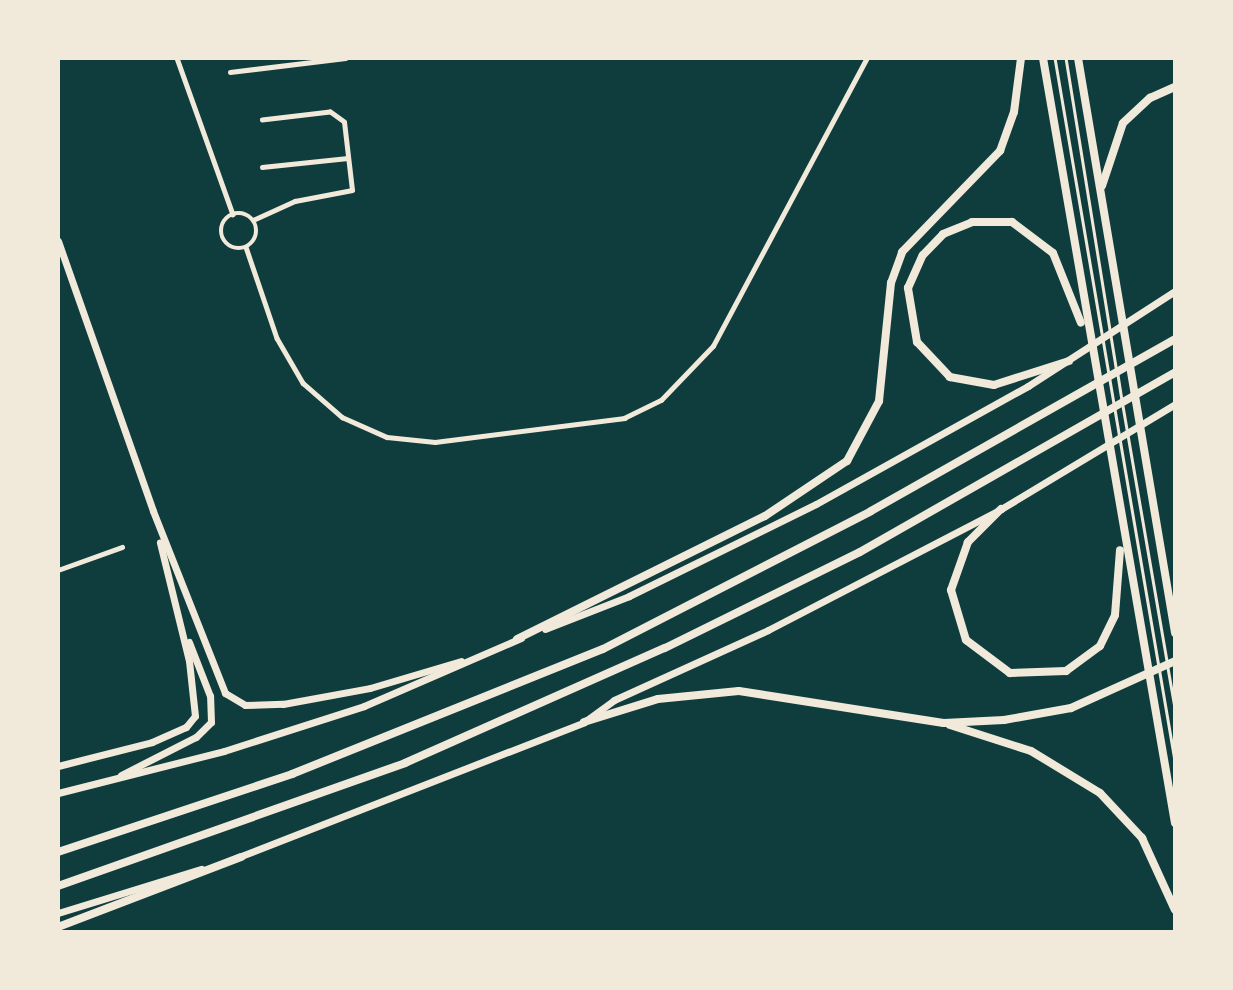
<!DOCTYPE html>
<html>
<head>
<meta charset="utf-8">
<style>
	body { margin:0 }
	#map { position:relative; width:1233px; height:990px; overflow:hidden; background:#0f3d3e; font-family:Lora,serif }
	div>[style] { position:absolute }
	.service>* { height:2.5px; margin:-1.25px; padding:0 1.25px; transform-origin:1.25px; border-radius:1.25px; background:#f1e9da }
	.minor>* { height:4.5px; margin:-2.25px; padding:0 2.25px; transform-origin:2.25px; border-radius:2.25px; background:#f1e9da }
	.minor>.ring { margin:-2.25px; padding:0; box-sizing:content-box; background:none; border:4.5px solid #f1e9da; border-radius:50% }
	.secondary>* { height:7px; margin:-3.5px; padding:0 3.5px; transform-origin:3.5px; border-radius:3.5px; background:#f1e9da }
	.primary>* { height:7px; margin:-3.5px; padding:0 3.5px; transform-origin:3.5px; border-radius:3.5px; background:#f1e9da }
	.trunk>* { height:8px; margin:-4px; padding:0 4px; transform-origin:4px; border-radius:4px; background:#f1e9da }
	span { translate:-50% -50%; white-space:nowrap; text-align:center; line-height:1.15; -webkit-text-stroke:7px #f1e9da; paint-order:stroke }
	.frame { position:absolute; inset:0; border:60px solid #f1e9da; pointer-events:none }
</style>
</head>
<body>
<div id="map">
	<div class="service">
		<i style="left:1055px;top:58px;width:713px;rotate:80.31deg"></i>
		<i style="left:1066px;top:58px;width:314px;rotate:80.8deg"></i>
		<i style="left:1118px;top:375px;width:24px;rotate:81deg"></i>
		<i style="left:1123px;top:406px;width:259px;rotate:80.2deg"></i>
		<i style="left:1168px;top:668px;width:39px;rotate:80deg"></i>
	</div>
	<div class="minor">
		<i style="left:177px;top:58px;width:166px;rotate:70.3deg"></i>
		<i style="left:230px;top:72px;width:116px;rotate:-6.9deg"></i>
		<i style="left:262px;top:167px;width:86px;rotate:-6deg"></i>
		<i class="ring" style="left:221px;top:213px;width:31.5px;height:31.5px"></i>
		<i style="left:253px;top:220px;width:46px;rotate:-24.3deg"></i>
		<i style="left:295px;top:201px;width:58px;rotate:-10.9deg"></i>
		<i style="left:352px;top:190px;width:68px;rotate:-96.7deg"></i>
		<i style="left:344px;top:122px;width:17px;rotate:-144deg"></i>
		<i style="left:330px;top:112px;width:68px;rotate:173.3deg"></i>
		<i style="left:246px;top:247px;width:96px;rotate:71.2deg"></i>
		<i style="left:277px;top:338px;width:52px;rotate:60deg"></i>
		<i style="left:303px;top:383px;width:52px;rotate:41.1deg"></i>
		<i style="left:342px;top:417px;width:49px;rotate:24deg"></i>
		<i style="left:387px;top:437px;width:48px;rotate:5.9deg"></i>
		<i style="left:435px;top:442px;width:191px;rotate:-7.2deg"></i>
		<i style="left:624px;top:418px;width:41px;rotate:-25.9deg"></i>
		<i style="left:661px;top:400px;width:75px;rotate:-46.1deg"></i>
		<i style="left:713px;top:346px;width:327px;rotate:-61.9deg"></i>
		<i style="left:58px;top:570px;width:68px;rotate:-19.8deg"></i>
	</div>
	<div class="secondary">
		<i style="left:58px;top:241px;width:286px;rotate:70.6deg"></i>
		<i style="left:153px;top:511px;width:196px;rotate:68.4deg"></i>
		<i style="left:225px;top:693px;width:23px;rotate:31deg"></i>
		<i style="left:245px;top:705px;width:38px;rotate:-2deg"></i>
		<i style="left:283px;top:704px;width:88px;rotate:-10.4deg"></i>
		<i style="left:370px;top:688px;width:95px;rotate:-16.5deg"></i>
		<i style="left:58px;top:766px;width:97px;rotate:-14.3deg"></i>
		<i style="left:152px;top:742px;width:37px;rotate:-24deg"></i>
		<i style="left:186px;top:727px;width:14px;rotate:-51deg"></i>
		<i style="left:195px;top:716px;width:55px;rotate:-96.2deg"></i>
		<i style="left:189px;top:661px;width:122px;rotate:-103.8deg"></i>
		<i style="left:121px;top:775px;width:84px;rotate:-26.9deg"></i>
		<i style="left:196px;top:737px;width:21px;rotate:-45deg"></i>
		<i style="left:211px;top:722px;width:26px;rotate:-92deg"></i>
		<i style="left:210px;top:696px;width:58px;rotate:-111.3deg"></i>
	</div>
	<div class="primary">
		<i style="left:545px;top:629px;width:90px;rotate:-21.4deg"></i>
		<i style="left:629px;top:596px;width:208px;rotate:-26.2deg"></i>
		<i style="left:816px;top:504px;width:243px;rotate:-29.1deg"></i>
		<i style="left:1028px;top:386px;width:175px;rotate:-32.9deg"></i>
		<i style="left:58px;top:793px;width:171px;rotate:-14.2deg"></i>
		<i style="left:224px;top:751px;width:147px;rotate:-17.8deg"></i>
		<i style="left:364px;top:706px;width:171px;rotate:-23.4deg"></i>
		<i style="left:236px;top:858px;width:374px;rotate:-21.3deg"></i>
		<i style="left:584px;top:722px;width:37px;rotate:-36deg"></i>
		<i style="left:614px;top:700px;width:169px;rotate:-24.4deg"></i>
		<i style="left:768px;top:630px;width:263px;rotate:-27.4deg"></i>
		<i style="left:1001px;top:509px;width:203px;rotate:-31.1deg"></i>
		<i style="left:58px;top:913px;width:150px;rotate:-17.1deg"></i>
	</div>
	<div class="trunk">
		<i style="left:1043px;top:58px;width:776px;rotate:80.21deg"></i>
		<i style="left:1078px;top:58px;width:583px;rotate:80.42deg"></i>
		<i style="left:1102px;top:186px;width:66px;rotate:-71.6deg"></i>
		<i style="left:1123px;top:123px;width:37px;rotate:-43deg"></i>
		<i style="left:1150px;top:98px;width:27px;rotate:-24deg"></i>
		<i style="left:1069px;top:361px;width:79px;rotate:162.3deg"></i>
		<i style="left:994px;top:385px;width:45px;rotate:-169.7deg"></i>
		<i style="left:950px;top:377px;width:48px;rotate:-133.3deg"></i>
		<i style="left:917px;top:342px;width:55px;rotate:-99.5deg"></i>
		<i style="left:908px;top:288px;width:36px;rotate:-66deg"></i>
		<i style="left:923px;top:255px;width:29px;rotate:-46deg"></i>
		<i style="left:943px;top:234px;width:31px;rotate:-22deg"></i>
		<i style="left:972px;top:222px;width:40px"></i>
		<i style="left:1012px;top:222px;width:51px;rotate:37.1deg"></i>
		<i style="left:1053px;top:253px;width:75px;rotate:68.2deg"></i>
		<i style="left:1001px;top:509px;width:47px;rotate:135deg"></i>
		<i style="left:968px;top:542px;width:51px;rotate:109.5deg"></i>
		<i style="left:951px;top:590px;width:52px;rotate:73.3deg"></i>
		<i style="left:966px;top:640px;width:55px;rotate:36.9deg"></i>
		<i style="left:1010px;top:673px;width:56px;rotate:-2deg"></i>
		<i style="left:1066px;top:671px;width:42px;rotate:-36.3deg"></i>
		<i style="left:1100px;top:646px;width:34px;rotate:-64deg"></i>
		<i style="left:1115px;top:615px;width:65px;rotate:-85.6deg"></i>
		<i style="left:517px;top:639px;width:277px;rotate:-26.4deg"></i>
		<i style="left:765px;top:516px;width:99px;rotate:-33.9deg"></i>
		<i style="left:847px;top:461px;width:68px;rotate:-61.9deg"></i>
		<i style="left:879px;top:401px;width:119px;rotate:-84.2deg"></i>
		<i style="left:891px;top:283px;width:33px;rotate:-70deg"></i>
		<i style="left:902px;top:252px;width:141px;rotate:-45.9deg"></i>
		<i style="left:1000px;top:151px;width:41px;rotate:-70.3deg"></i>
		<i style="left:1014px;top:112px;width:54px;rotate:-82.6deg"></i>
		<i style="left:584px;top:722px;width:77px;rotate:-17.3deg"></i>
		<i style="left:658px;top:699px;width:81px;rotate:-5.6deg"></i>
		<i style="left:739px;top:691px;width:207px;rotate:8.9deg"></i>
		<i style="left:944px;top:723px;width:60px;rotate:-2.9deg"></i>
		<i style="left:1004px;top:720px;width:68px;rotate:-10.2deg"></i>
		<i style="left:1071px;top:708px;width:114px;rotate:-24.3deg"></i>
		<i style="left:950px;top:725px;width:85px;rotate:17.8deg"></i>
		<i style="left:1031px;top:751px;width:81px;rotate:31.3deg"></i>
		<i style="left:1100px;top:793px;width:62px;rotate:47deg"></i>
		<i style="left:1142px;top:838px;width:79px;rotate:65.4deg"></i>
		<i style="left:58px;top:852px;width:247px;rotate:-18.4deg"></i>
		<i style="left:292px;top:774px;width:335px;rotate:-21.9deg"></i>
		<i style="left:603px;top:649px;width:301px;rotate:-27.2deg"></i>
		<i style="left:871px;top:511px;width:349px;rotate:-29.5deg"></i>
		<i style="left:58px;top:886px;width:368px;rotate:-19.5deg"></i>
		<i style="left:405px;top:763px;width:284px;rotate:-23.9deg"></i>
		<i style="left:665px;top:648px;width:217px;rotate:-26.2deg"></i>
		<i style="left:860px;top:552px;width:363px;rotate:-29.7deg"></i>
		<i style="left:58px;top:927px;width:196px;rotate:-20.9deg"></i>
	</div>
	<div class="frame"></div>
</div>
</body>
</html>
